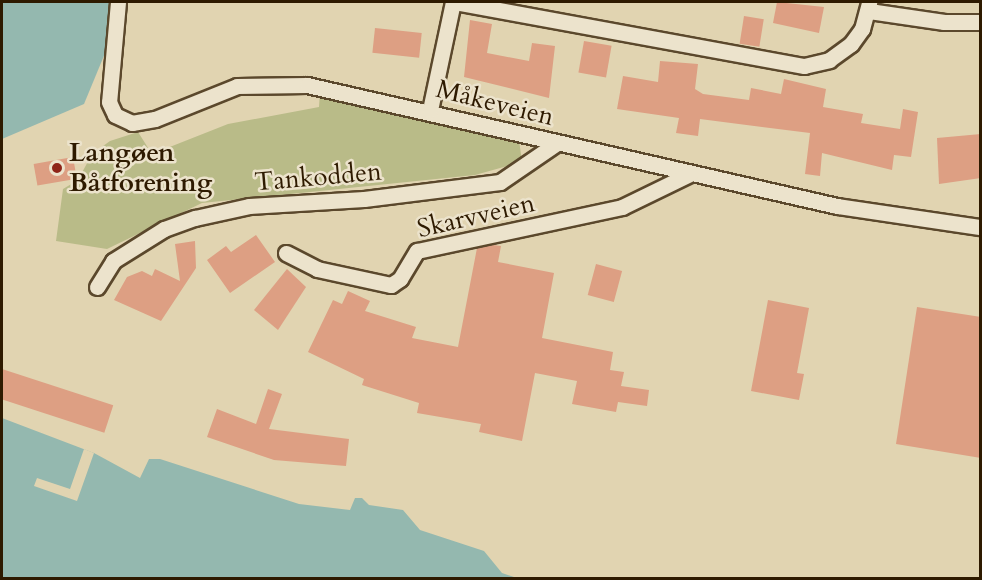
<!DOCTYPE html>
<html>
<head>
<meta charset="utf-8">
<style>
	body { margin:0 }
	#map { position:relative; width:982px; height:580px; overflow:hidden; background:#e1d4b1; font-family:Cardo,serif }
	div>[style] { position:absolute }
	.green>* { inset:0; background:#b9bb88 }
	.water>* { inset:0; background:#94b8af }
	.pier>* { inset:0; background:#e1d4b1 }
	.building>* { inset:0; background:#dd9f83; transform-origin:0 0 }
	.roads { filter:drop-shadow(2px 0 #5b482c) drop-shadow(-2px 0 #5b482c) drop-shadow(0 2px #5b482c) drop-shadow(0 -2px #5b482c) }
	.minor>* { height:15px; margin:-7.5px; padding:0 7.5px; transform-origin:7.5px; border-radius:7.5px; background:#ece3cc }
	.dots>* { width:16px; height:16px; translate:-50% -50%; box-sizing:border-box; border:3px solid #ece3cc; border-radius:50% }
	span { translate:-50% -50%; white-space:nowrap; text-align:center; line-height:1.15; -webkit-text-stroke:5px #ece3cc; paint-order:stroke }
	.street-label { font-size:26px; color:#2e1a00 }
	.poi-label { font-size:26px; color:#2e1a00; font-weight:700 }
	.left { translate:0 -50%; text-align:left }
	.frame { position:absolute; inset:0; border:3px solid #2e1a00; pointer-events:none }
</style>
</head>
<body>
<div id="map">
	<div class="green">
		<i style="clip-path:polygon(320px 92px,519px 140px,522px 162px,475px 175px,202px 203px,107px 249px,56px 241px,63px 189px,78px 180px,92px 154px,110px 141px,138px 132px,152px 154px,228px 124px,319px 107px)"></i>
	</div>
	<div class="water">
		<i style="clip-path:polygon(2px 2px,112px 2px,108px 46px,84px 104px,2px 139px)"></i>
		<i style="clip-path:polygon(2px 418px,94px 453px,140px 478px,149px 459px,160px 459px,299px 504px,350px 510px,355px 498px,362px 498px,369px 505px,403px 510px,420px 530px,484px 551px,502px 573px,517px 578px,2px 578px)"></i>
	</div>
	<div class="pier">
		<i style="clip-path:polygon(84px 449px,94px 453px,77px 501px,34px 486px,37px 478px,70px 489px)"></i>
	</div>
	<div class="building">
		<i style="clip-path:polygon(777px 2px,824px 7px,819px 33px,773px 23px)"></i>
		<i style="left:744px;top:16px;width:20px;height:28px;rotate:9deg"></i>
		<i style="clip-path:polygon(470px 20px,492px 24px,487px 53px,529px 61px,532px 43px,555px 46px,549px 98px,464px 77px)"></i>
		<i style="left:375px;top:28px;width:47px;height:25px;rotate:6deg"></i>
		<i style="left:584px;top:41px;width:28px;height:32px;rotate:10deg"></i>
		<i style="clip-path:polygon(660px 61px,698px 64px,695px 89px,703px 94px,749px 100px,751px 88px,781px 94px,784px 79px,826px 89px,823px 107px,863px 114px,861px 123px,900px 129px,903px 109px,918px 112px,911px 157px,894px 155px,892px 170px,822px 153px,820px 176px,805px 174px,810px 133px,700px 119px,698px 136px,676px 133px,679px 118px,617px 109px,623px 76px,658px 82px)"></i>
		<i style="clip-path:polygon(981px 134px,981px 178px,939px 184px,937px 138px)"></i>
		<i style="left:73px;top:157px;width:22px;height:40px;rotate:80deg"></i>
		<i style="clip-path:polygon(256px 235px,275px 262px,230px 293px,207px 260px,226px 246px,231px 252px)"></i>
		<i style="clip-path:polygon(195px 241px,196px 268px,161px 321px,114px 300px,127px 277px,142px 271px,152px 276px,155px 269px,180px 281px,175px 244px)"></i>
		<i style="clip-path:polygon(493px 245px,501px 246px,498px 262px,554px 273px,542px 338px,613px 352px,610px 370px,624px 372px,621px 386px,649px 390px,647px 406px,618px 402px,616px 412px,572px 404px,577px 381px,535px 373px,522px 441px,479px 432px,481px 424px,417px 413px,419px 403px,362px 385px,364px 379px,308px 352px,333px 300px,342px 304px,348px 291px,370px 301px,365px 311px,416px 327px,412px 338px,458px 347px,477px 248px)"></i>
		<i style="left:596px;top:264px;width:27px;height:32px;rotate:15deg"></i>
		<i style="clip-path:polygon(287px 269px,306px 287px,278px 330px,254px 310px)"></i>
		<i style="clip-path:polygon(768px 300px,809px 308px,797px 373px,804px 374px,799px 400px,751px 391px)"></i>
		<i style="clip-path:polygon(917px 307px,981px 317px,981px 458px,896px 444px)"></i>
		<i style="left:2px;top:369px;width:117px;height:29px;rotate:18deg"></i>
		<i style="clip-path:polygon(268px 389px,282px 394px,269px 429px,349px 439px,346px 466px,274px 460px,207px 437px,217px 409px,256px 424px)"></i>
	</div>
	<div class="roads">
		<div class="minor">
			<i style="left:118px;top:2px;width:100px;rotate:95.1deg"></i>
			<i style="left:109px;top:102px;width:14px;rotate:65deg"></i>
			<i style="left:115px;top:115px;width:19px;rotate:25deg"></i>
			<i style="left:132px;top:123px;width:23px;rotate:-10deg"></i>
			<i style="left:155px;top:119px;width:88px;rotate:-21.9deg"></i>
			<i style="left:237px;top:86px;width:70px;rotate:-0.8deg"></i>
			<i style="left:307px;top:85px;width:544px;rotate:12.86deg"></i>
			<i style="left:837px;top:206px;width:145px;rotate:8.4deg"></i>
			<i style="left:455px;top:2px;width:355px;rotate:10.4deg"></i>
			<i style="left:804px;top:66px;width:26px;rotate:-13deg"></i>
			<i style="left:829px;top:60px;width:27px;rotate:-36deg"></i>
			<i style="left:851px;top:44px;width:19px;rotate:-54deg"></i>
			<i style="left:862px;top:29px;width:28px;rotate:-75deg"></i>
			<i style="left:869px;top:11px;width:76px;rotate:8.3deg"></i>
			<i style="left:944px;top:22px;width:36px"></i>
			<i style="left:430px;top:110px;width:110px;rotate:-78deg"></i>
			<i style="left:286px;top:253px;width:35px;rotate:27deg"></i>
			<i style="left:317px;top:269px;width:76px;rotate:12.2deg"></i>
			<i style="left:391px;top:285px;width:11px;rotate:-34deg"></i>
			<i style="left:400px;top:279px;width:33px;rotate:-59deg"></i>
			<i style="left:417px;top:251px;width:210px;rotate:-12.1deg"></i>
			<i style="left:622px;top:207px;width:76px;rotate:-25.9deg"></i>
			<i style="left:97px;top:287px;width:31px;rotate:-58deg"></i>
			<i style="left:113px;top:261px;width:60px;rotate:-32.1deg"></i>
			<i style="left:164px;top:229px;width:33px;rotate:-20deg"></i>
			<i style="left:195px;top:218px;width:55px;rotate:-12.5deg"></i>
			<i style="left:249px;top:206px;width:115px;rotate:-3.5deg"></i>
			<i style="left:364px;top:199px;width:137px;rotate:-7.1deg"></i>
			<i style="left:500px;top:182px;width:69px;rotate:-34.4deg"></i>
		</div>
	</div>
	<div class="dots">
		<i style="left:57px;top:168px;background:#8f2418"></i>
	</div>
	<div class="street-label">
		<span style="left:495px;top:103px;rotate:14deg">Måkeveien</span>
		<span style="left:318px;top:177px;rotate:-5deg">Tankodden</span>
		<span style="left:476px;top:216px;rotate:-13deg">Skarvveien</span>
	</div>
	<div class="poi-label">
		<span class="left" style="left:69px;top:168px">Langøen<br>Båtforening</span>
	</div>
	<div class="frame"></div>
</div>
</body>
</html>
